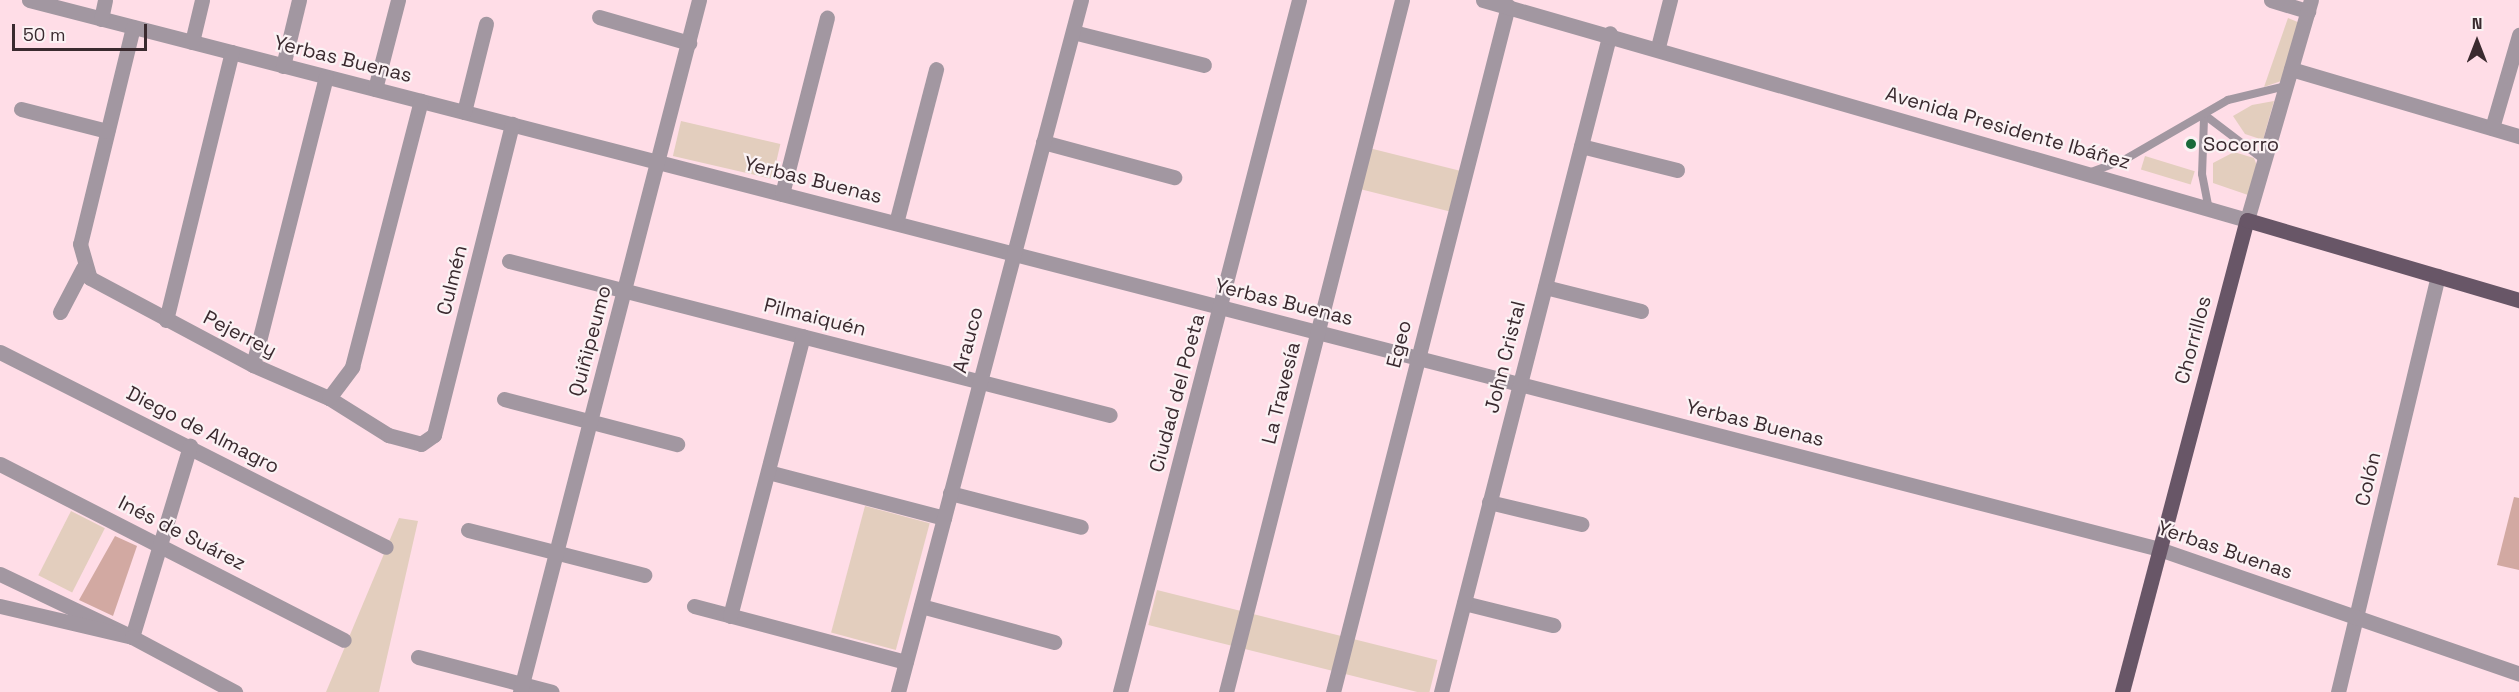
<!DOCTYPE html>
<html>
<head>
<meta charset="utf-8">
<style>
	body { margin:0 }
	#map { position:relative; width:2519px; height:692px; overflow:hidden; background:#ffdde7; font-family:"Space Grotesk",sans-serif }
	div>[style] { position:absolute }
	.green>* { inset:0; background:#e3cebe; transform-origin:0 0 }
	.building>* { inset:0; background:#d2a9a2 }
	.service>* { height:8px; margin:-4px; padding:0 4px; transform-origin:4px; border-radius:4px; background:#a297a1 }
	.minor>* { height:15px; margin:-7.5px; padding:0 7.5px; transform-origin:7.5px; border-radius:7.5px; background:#a297a1 }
	.tertiary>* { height:15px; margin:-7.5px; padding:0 7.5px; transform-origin:7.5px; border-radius:7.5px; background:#a297a1 }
	.primary>* { height:15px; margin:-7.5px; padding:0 7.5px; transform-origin:7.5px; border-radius:7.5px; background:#685667 }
	.dots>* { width:16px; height:16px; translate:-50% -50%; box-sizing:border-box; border:3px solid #fbf2f4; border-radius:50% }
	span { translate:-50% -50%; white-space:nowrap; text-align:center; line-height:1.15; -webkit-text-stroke:4.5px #fbf2f4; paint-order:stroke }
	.street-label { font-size:20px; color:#3a2a2f }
	.poi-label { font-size:20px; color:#3a2a2f }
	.left { translate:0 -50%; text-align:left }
	.north { position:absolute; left:2447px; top:12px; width:60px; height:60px; -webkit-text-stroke:4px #fbf2f4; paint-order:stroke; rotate:0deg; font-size:16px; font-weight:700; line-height:24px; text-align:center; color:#3a2a2f }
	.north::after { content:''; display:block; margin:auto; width:21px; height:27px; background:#3a2a2f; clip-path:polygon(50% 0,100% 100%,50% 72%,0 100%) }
	.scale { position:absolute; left:12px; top:24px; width:135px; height:27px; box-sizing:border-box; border:3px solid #3a2a2f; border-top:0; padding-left:8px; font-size:18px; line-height:21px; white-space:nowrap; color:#3a2a2f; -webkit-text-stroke:4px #fbf2f4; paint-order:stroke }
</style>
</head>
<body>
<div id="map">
	<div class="green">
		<i style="clip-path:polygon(2288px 18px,2300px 23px,2284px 80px,2264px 87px)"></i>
		<i style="clip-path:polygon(2274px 101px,2263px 140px,2245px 134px,2233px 116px,2252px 105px)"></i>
		<i style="left:681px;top:121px;width:102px;height:36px;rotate:13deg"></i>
		<i style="left:1365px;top:147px;width:103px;height:42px;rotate:14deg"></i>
		<i style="clip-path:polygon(2234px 152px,2254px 158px,2257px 166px,2248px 195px,2213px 183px,2213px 163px)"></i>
		<i style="left:2145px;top:156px;width:52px;height:14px;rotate:17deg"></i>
		<i style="left:865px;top:506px;width:67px;height:131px;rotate:15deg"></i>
		<i style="left:71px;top:511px;width:38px;height:72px;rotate:27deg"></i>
		<i style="clip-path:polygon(399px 518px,418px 521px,379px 692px,326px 692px)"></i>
		<i style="left:1157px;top:590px;width:289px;height:36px;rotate:14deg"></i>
	</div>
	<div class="building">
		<i style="clip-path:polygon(2514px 497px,2519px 498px,2519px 570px,2497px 565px)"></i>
		<i style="clip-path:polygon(115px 536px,137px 546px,113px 616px,79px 600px)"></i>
	</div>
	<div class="service">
		<i style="left:2206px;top:116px;width:73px;rotate:37.2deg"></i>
		<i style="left:2204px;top:118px;width:56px;rotate:92deg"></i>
		<i style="left:2202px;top:174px;width:36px;rotate:79deg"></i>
		<i style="left:2091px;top:172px;width:35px;rotate:-20deg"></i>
		<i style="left:2124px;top:160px;width:120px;rotate:-30deg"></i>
		<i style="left:2228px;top:100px;width:60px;rotate:-13.6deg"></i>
	</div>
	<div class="minor">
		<i style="left:29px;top:0;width:2200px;rotate:14.45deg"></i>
		<i style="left:2271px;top:0;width:39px;rotate:17deg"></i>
		<i style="left:599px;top:17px;width:94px;rotate:16.1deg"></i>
		<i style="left:101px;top:19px;width:19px;rotate:-78deg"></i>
		<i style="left:133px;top:27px;width:223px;rotate:103.7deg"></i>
		<i style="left:80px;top:244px;width:35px;rotate:74deg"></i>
		<i style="left:90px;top:278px;width:185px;rotate:28.1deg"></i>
		<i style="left:253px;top:365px;width:83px;rotate:23.5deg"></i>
		<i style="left:329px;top:398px;width:70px;rotate:32.1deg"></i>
		<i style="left:388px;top:435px;width:34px;rotate:15deg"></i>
		<i style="left:421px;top:444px;width:16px;rotate:-35deg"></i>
		<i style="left:434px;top:435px;width:321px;rotate:-75.9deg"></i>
		<i style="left:1073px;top:32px;width:135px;rotate:14.1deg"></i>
		<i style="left:192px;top:42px;width:43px;rotate:-76.6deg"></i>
		<i style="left:1658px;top:47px;width:49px;rotate:-75.7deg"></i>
		<i style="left:283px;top:66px;width:68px;rotate:-76.4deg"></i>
		<i style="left:2291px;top:69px;width:238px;rotate:16.4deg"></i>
		<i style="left:375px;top:89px;width:92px;rotate:-75.5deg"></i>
		<i style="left:21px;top:109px;width:89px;rotate:14.3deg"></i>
		<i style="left:464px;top:112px;width:91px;rotate:-76deg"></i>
		<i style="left:2492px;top:128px;width:97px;rotate:-73.8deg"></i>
		<i style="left:1043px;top:142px;width:136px;rotate:15deg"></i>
		<i style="left:1581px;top:146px;width:99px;rotate:14deg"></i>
		<i style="left:782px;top:194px;width:182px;rotate:-75.7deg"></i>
		<i style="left:896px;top:223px;width:159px;rotate:-75.4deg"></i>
		<i style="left:509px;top:261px;width:620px;rotate:14.37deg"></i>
		<i style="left:1545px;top:287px;width:99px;rotate:14deg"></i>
		<i style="left:60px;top:312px;width:50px;rotate:-62.4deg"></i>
		<i style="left:166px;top:320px;width:276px;rotate:-76.2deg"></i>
		<i style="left:0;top:352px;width:432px;rotate:26.8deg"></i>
		<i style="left:253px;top:365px;width:297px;rotate:-75.8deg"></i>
		<i style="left:329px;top:398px;width:39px;rotate:-53deg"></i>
		<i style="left:352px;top:367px;width:275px;rotate:-75.5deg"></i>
		<i style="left:504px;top:399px;width:179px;rotate:14.6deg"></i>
		<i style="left:0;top:464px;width:386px;rotate:27.1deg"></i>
		<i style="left:768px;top:472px;width:182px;rotate:14.6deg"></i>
		<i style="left:950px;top:493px;width:135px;rotate:14.5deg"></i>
		<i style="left:1489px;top:502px;width:95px;rotate:13.4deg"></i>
		<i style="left:468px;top:530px;width:182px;rotate:14.3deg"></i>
		<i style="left:0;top:574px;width:146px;rotate:25.5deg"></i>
		<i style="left:132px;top:637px;width:200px;rotate:-73.1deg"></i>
		<i style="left:1464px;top:603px;width:92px;rotate:13.9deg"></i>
		<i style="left:0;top:606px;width:136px;rotate:13.2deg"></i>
		<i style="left:132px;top:637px;width:117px;rotate:28.1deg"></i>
		<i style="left:694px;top:606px;width:219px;rotate:14.8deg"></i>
		<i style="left:921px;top:606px;width:138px;rotate:15.1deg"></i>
		<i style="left:730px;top:616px;width:289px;rotate:-75.4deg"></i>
		<i style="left:418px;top:657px;width:138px;rotate:14.6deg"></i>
		<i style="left:898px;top:692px;width:716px;rotate:-75.19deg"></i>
		<i style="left:1120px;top:692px;width:715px;rotate:-75.5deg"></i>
		<i style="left:1226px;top:692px;width:714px;rotate:-75.73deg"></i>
		<i style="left:1333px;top:692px;width:708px;rotate:-75.69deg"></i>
		<i style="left:1441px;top:692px;width:680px;rotate:-75.62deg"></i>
		<i style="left:2338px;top:692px;width:428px;rotate:-76.5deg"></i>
	</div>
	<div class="tertiary">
		<i style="left:1483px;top:0;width:795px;rotate:16.06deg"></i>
		<i style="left:2247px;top:220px;width:229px;rotate:-73.8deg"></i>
		<i style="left:2159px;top:549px;width:381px;rotate:19.1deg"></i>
		<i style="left:520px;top:692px;width:715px;rotate:-75.5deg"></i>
	</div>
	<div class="primary">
		<i style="left:2122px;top:692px;width:488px;rotate:-75.2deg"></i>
		<i style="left:2247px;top:220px;width:284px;rotate:16.4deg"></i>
	</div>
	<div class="dots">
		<i style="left:2191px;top:144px;background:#196a3a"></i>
	</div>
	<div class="street-label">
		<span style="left:343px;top:59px;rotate:14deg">Yerbas Buenas</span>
		<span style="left:2008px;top:128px;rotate:16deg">Avenida Presidente Ibáñez</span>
		<span style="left:813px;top:180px;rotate:14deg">Yerbas Buenas</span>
		<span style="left:452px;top:280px;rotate:-76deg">Culmén</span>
		<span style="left:1284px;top:302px;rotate:14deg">Yerbas Buenas</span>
		<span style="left:815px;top:317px;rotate:14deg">Pilmaiquén</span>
		<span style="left:240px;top:334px;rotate:27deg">Pejerrey</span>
		<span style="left:968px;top:340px;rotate:-75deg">Arauco</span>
		<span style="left:2193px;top:340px;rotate:-75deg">Chorrillos</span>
		<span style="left:590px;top:341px;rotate:-75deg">Quiñipeumo</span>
		<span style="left:1399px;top:344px;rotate:-76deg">Egeo</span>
		<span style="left:1505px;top:357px;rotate:-76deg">John Cristal</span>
		<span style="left:1177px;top:393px;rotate:-75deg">Ciudad del Poeta</span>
		<span style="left:1281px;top:393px;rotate:-76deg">La Travesía</span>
		<span style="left:1755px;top:423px;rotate:14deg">Yerbas Buenas</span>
		<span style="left:203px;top:430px;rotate:27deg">Diego de Almagro</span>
		<span style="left:2368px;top:479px;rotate:-77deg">Colón</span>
		<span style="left:182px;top:533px;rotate:27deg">Inés de Suárez</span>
		<span style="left:2225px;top:550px;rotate:19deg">Yerbas Buenas</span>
	</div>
	<div class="poi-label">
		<span class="left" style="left:2203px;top:144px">Socorro</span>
	</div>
	<div class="north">N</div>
	<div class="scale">50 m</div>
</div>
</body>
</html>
